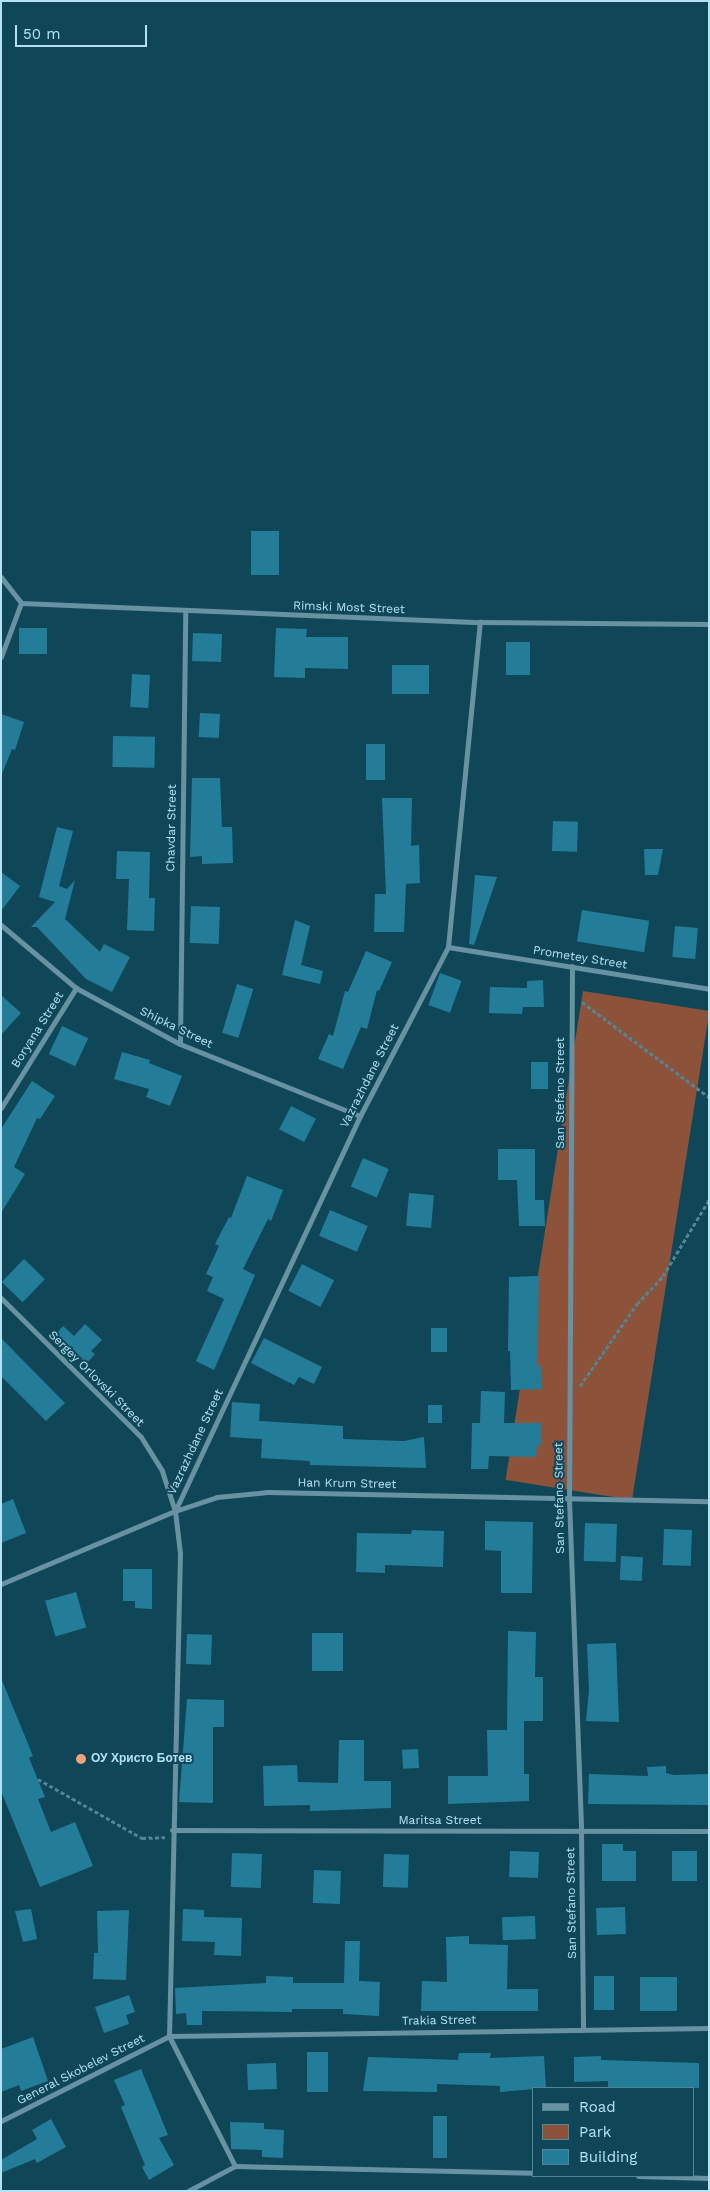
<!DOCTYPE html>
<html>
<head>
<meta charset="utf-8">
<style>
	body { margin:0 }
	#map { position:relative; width:710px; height:2192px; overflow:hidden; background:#0f4759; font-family:"Work Sans",sans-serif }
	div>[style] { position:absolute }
	.green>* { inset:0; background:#8d533a; transform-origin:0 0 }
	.building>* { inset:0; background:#237d99; transform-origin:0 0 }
	.path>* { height:3px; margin-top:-1.5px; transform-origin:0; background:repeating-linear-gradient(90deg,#528697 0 4px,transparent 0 6.5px) }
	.minor>* { height:5px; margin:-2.5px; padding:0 2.5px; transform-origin:2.5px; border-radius:2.5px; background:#6892a2 }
	.dots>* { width:14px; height:14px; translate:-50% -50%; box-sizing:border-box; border:2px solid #0f4759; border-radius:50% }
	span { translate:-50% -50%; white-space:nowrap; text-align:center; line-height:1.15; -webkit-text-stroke:4px #0f4759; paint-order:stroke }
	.street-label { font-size:12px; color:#b5e2f3 }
	.poi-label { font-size:12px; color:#b5e2f3; font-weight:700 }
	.left { translate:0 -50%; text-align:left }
	.frame { position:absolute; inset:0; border:2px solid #b5e2f3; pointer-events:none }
	.legend { position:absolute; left:532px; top:2087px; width:162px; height:90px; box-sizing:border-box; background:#0f4759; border:1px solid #518597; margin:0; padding:6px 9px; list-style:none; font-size:15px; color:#b5e2f3 }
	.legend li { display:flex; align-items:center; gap:10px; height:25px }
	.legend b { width:25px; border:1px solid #518597 }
	.scale { position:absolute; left:15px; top:25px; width:132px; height:22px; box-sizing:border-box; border:2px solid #b5e2f3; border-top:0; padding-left:6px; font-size:15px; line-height:18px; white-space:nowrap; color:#b5e2f3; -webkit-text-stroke:4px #0f4759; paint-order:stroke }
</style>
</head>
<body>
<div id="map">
	<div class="green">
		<i style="left:583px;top:991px;width:128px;height:495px;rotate:9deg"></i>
	</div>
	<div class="building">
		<i style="left:251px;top:531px;width:28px;height:44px"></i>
		<i style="left:19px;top:628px;width:28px;height:26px"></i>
		<i style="clip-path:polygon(276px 628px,307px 629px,306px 637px,348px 637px,348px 669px,305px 668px,305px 678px,274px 677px)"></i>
		<i style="left:193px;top:633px;width:29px;height:28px;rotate:2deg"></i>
		<i style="left:506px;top:642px;width:24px;height:33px"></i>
		<i style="left:429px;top:665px;width:29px;height:37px;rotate:90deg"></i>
		<i style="left:132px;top:674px;width:18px;height:33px;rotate:3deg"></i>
		<i style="left:200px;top:713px;width:20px;height:24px;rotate:3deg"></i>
		<i style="clip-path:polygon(1px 714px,24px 722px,15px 750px,12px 749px,2px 774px)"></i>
		<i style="left:113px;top:736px;width:42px;height:31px;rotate:1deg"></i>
		<i style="left:366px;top:744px;width:19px;height:36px"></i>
		<i style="clip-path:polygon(192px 778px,220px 778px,222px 827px,232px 827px,233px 863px,202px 864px,202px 856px,190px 857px)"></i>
		<i style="clip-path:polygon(382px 798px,412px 798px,411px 846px,419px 845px,420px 883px,406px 884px,404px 932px,374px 932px,375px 894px,386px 894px)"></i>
		<i style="left:553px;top:821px;width:25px;height:30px;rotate:2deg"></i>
		<i style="clip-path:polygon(57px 827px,73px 831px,59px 886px,67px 889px,75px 880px,65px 919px,100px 952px,104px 944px,130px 957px,112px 992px,86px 979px,37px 927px,31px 927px,55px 902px,39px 897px)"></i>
		<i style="clip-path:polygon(644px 849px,663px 849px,658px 875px,645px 875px)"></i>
		<i style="clip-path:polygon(117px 851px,150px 852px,149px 898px,155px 898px,154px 931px,127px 930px,129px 879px,116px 879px)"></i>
		<i style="clip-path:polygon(1px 872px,20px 886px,1px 911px)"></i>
		<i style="clip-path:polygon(475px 875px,497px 877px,474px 945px,469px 944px)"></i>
		<i style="left:191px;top:906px;width:29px;height:37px;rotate:2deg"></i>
		<i style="left:582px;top:910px;width:68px;height:32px;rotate:9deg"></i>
		<i style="clip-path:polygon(295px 920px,310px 926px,301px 965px,323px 971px,320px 984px,282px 975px)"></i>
		<i style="left:675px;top:926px;width:23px;height:31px;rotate:5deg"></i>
		<i style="clip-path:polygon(366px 951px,392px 962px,379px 991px,377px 990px,367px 1029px,361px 1027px,343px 1069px,318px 1059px,329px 1034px,333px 1036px,345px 991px,348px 992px)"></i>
		<i style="left:440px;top:973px;width:23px;height:34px;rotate:20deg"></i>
		<i style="clip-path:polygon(543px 980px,544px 1007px,523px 1007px,522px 1014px,489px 1013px,490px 987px,527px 988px,527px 981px)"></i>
		<i style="left:237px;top:984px;width:17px;height:51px;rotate:17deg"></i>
		<i style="clip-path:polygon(1px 995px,21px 1013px,1px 1035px)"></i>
		<i style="left:62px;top:1026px;width:29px;height:31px;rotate:25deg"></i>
		<i style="clip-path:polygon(122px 1052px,150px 1060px,149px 1063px,182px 1076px,170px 1106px,146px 1097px,149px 1089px,114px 1079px)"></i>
		<i style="left:531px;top:1062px;width:17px;height:27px"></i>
		<i style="clip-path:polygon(32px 1081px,55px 1096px,40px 1119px,37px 1118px,14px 1167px,25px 1174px,1px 1213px,1px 1129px)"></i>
		<i style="left:291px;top:1106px;width:28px;height:26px;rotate:27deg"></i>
		<i style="clip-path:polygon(498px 1149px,535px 1149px,535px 1200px,544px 1200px,545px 1226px,519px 1226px,517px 1180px,498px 1180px)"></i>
		<i style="left:363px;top:1158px;width:28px;height:31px;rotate:23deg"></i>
		<i style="clip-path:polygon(247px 1176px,283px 1190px,271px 1221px,268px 1219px,243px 1269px,255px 1275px,214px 1370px,196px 1361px,224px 1299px,207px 1291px,213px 1277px,206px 1274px,219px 1246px,215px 1244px,229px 1217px,231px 1218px)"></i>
		<i style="left:409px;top:1193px;width:25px;height:33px;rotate:5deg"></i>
		<i style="left:330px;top:1210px;width:41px;height:28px;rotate:23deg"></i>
		<i style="left:24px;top:1259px;width:29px;height:32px;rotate:44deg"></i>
		<i style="left:302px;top:1264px;width:36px;height:30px;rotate:27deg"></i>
		<i style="clip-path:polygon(539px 1276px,537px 1366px,541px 1366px,542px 1389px,511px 1390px,510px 1351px,508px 1351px,509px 1277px)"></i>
		<i style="clip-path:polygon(85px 1324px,102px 1340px,91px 1351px,95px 1354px,86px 1364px,55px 1335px,63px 1326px,74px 1336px)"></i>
		<i style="left:431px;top:1328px;width:16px;height:24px"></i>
		<i style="clip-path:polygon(1px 1338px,65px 1403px,46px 1421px,1px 1376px)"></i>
		<i style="clip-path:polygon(264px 1338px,322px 1367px,314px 1384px,299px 1377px,294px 1385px,251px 1363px)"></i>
		<i style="clip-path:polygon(481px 1391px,505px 1392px,504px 1423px,541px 1423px,541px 1446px,537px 1446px,536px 1457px,489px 1456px,488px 1469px,471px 1469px,472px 1423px,480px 1423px)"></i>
		<i style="clip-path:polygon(232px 1402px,260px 1404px,259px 1421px,343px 1426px,343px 1439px,404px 1441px,424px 1437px,426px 1468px,310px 1465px,310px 1461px,261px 1458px,262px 1439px,230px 1437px)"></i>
		<i style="left:428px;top:1405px;width:14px;height:18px"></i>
		<i style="clip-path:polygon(13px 1499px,26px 1533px,1px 1543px,1px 1504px)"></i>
		<i style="clip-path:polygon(485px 1521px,533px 1522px,532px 1593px,501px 1593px,501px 1551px,485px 1550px)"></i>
		<i style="left:585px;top:1523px;width:32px;height:38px;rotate:2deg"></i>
		<i style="left:664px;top:1529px;width:28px;height:36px;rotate:2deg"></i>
		<i style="clip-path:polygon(412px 1530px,444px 1531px,443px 1567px,385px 1565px,385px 1573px,356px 1572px,357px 1533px,411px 1534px)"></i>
		<i style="left:621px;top:1556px;width:22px;height:24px;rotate:3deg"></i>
		<i style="clip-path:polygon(123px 1569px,152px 1569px,152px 1609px,135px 1608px,135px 1601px,123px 1601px)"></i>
		<i style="left:76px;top:1592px;width:37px;height:32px;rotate:74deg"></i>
		<i style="clip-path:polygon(508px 1631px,536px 1632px,535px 1677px,543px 1677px,543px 1721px,524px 1721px,524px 1774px,529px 1774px,529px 1801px,448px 1804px,448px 1776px,488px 1776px,487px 1730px,507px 1730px)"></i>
		<i style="left:312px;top:1633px;width:31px;height:38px"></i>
		<i style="left:187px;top:1634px;width:25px;height:30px;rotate:2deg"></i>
		<i style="clip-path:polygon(616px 1643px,619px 1722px,586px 1721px,589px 1690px,587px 1644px)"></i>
		<i style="clip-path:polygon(1px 1678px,33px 1756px,29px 1758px,45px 1797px,38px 1799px,51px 1832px,75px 1822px,93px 1866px,40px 1887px,1px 1791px)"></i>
		<i style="clip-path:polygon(187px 1699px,224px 1700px,224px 1727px,213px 1727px,213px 1803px,179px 1802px)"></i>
		<i style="clip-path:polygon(339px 1740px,364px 1740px,364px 1781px,391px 1781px,391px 1808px,310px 1811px,310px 1805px,264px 1806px,263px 1766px,297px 1765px,298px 1782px,338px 1783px)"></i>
		<i style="left:418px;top:1749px;width:19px;height:16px;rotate:87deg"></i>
		<i style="clip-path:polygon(666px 1766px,666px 1773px,674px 1775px,709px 1774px,709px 1805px,588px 1804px,589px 1774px,648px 1776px,647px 1767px)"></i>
		<i style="clip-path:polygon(602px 1844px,623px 1844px,623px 1851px,636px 1851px,636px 1881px,602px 1881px)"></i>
		<i style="left:510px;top:1851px;width:29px;height:26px;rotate:2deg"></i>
		<i style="left:697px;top:1851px;width:30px;height:25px;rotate:90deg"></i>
		<i style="left:232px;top:1853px;width:30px;height:34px;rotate:2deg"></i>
		<i style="left:384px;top:1854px;width:25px;height:33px;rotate:2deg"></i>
		<i style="left:314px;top:1870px;width:27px;height:33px;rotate:2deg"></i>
		<i style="left:625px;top:1907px;width:27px;height:29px;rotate:88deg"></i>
		<i style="clip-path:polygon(31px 1909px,37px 1939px,23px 1942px,15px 1911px)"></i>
		<i style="clip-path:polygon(183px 1909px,204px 1910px,204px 1917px,242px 1918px,241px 1956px,214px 1955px,215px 1942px,182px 1941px)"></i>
		<i style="clip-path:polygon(129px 1910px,126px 1980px,93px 1979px,94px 1953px,98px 1953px,97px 1911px)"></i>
		<i style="left:535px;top:1916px;width:23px;height:33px;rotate:88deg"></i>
		<i style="clip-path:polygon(469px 1936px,469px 1944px,508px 1945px,507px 1989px,538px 1989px,538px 2011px,421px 2011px,422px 1981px,447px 1982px,446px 1937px)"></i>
		<i style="clip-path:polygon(345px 1941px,360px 1941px,359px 1981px,380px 1982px,379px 2016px,343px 2014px,343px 2009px,292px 2009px,292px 2012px,202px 2011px,202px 2025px,187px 2025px,186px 2013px,176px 2014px,175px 1988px,266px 1983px,266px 1976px,293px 1977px,293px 1983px,344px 1983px)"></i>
		<i style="left:614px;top:1976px;width:34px;height:20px;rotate:90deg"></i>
		<i style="left:640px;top:1977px;width:37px;height:34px"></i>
		<i style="clip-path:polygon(129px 1995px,135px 2012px,126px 2015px,129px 2024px,104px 2033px,95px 2007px)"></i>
		<i style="clip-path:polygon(33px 2037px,48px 2081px,21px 2091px,19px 2085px,1px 2092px,1px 2049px)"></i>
		<i style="left:307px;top:2052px;width:21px;height:40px"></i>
		<i style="clip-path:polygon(459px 2053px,491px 2053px,490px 2058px,544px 2056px,546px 2088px,500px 2092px,500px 2086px,437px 2084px,437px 2092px,363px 2091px,368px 2057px,458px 2060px)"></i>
		<i style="clip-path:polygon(601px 2056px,601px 2060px,699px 2063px,699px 2088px,608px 2088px,608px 2081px,574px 2082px,574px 2057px)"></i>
		<i style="left:276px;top:2063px;width:26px;height:29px;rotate:88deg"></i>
		<i style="clip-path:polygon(141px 2069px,168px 2135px,159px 2138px,174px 2165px,149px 2180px,142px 2167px,145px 2165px,121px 2107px,125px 2105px,114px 2080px)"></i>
		<i style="left:433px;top:2116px;width:14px;height:42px"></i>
		<i style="clip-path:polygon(51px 2119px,66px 2147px,37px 2163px,35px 2159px,1px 2173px,1px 2160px,37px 2139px,32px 2130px)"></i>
		<i style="clip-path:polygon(230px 2122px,264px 2123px,264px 2129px,284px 2130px,283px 2158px,262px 2157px,262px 2150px,231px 2149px)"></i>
	</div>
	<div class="path">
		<i style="left:582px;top:1002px;width:159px;rotate:36.8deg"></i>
		<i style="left:580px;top:1386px;width:100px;rotate:-55.2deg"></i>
		<i style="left:637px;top:1304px;width:38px;rotate:-47deg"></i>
		<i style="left:663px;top:1276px;width:89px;rotate:-58.8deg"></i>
		<i style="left:38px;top:1779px;width:120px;rotate:29.6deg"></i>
		<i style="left:142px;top:1838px;width:23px;rotate:-2deg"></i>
	</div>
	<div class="minor">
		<i style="left:1px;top:577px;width:33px;rotate:52deg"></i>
		<i style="left:21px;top:603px;width:459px;rotate:2.4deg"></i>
		<i style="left:480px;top:622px;width:229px;rotate:0.5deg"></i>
		<i style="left:1px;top:657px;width:58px;rotate:-69.7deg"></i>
		<i style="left:1px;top:925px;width:98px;rotate:40deg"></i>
		<i style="left:76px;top:988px;width:118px;rotate:28.3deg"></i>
		<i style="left:180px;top:1044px;width:194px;rotate:21.8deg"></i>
		<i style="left:448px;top:947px;width:264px;rotate:9.1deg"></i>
		<i style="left:572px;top:966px;width:533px;rotate:90.32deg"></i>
		<i style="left:569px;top:1499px;width:332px;rotate:87.9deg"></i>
		<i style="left:581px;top:1831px;width:198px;rotate:89.4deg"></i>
		<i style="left:180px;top:1044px;width:432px;rotate:-89.3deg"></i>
		<i style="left:1px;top:1108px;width:142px;rotate:-58deg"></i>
		<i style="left:1px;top:1298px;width:197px;rotate:44.8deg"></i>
		<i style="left:141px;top:1437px;width:40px;rotate:58deg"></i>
		<i style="left:162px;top:1471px;width:42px;rotate:72deg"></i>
		<i style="left:175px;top:1511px;width:42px;rotate:83.2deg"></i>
		<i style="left:180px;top:1553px;width:483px;rotate:91.3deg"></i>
		<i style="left:169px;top:2036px;width:146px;rotate:63.1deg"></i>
		<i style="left:175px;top:1511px;width:436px;rotate:-64.9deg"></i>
		<i style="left:360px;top:1116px;width:191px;rotate:-62.5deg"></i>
		<i style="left:448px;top:947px;width:327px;rotate:-84.4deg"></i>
		<i style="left:1px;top:1584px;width:189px;rotate:-22.8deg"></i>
		<i style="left:175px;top:1511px;width:44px;rotate:-18.4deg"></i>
		<i style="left:217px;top:1497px;width:51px;rotate:-5.6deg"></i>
		<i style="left:268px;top:1492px;width:441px;rotate:1.2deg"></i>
		<i style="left:172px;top:1830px;width:537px;rotate:0.11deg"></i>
		<i style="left:1px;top:2121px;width:188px;rotate:-26.8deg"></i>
		<i style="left:169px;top:2036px;width:540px;rotate:-0.85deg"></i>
		<i style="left:638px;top:2176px;width:71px;rotate:1.6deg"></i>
		<i style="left:188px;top:2191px;width:53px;rotate:-28deg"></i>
		<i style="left:235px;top:2166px;width:299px;rotate:1.3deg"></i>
	</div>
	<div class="dots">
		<i style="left:81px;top:1759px;background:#f2a17e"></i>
	</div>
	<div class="street-label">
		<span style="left:349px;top:608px;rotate:2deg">Rimski Most Street</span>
		<span style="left:172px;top:828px;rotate:-89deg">Chavdar Street</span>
		<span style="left:580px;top:958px;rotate:9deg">Prometey Street</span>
		<span style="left:176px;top:1028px;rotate:26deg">Shipka Street</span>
		<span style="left:38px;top:1030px;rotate:-58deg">Boryana Street</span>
		<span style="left:370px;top:1076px;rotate:-63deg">Vazrazhdane Street</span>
		<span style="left:561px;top:1093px;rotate:-90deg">San Stefano Street</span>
		<span style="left:96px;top:1379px;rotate:45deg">Sergey Orlovski Street</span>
		<span style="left:196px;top:1442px;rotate:-65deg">Vazrazhdane Street</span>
		<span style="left:347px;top:1484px;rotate:1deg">Han Krum Street</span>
		<span style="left:560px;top:1498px;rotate:-91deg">San Stefano Street</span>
		<span style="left:440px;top:1821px">Maritsa Street</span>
		<span style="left:572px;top:1903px;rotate:-91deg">San Stefano Street</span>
		<span style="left:439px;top:2021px;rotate:-1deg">Trakia Street</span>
		<span style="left:81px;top:2070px;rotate:-27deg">General Skobelev Street</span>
	</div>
	<div class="poi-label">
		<span class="left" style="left:91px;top:1759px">ОУ Христо Ботев</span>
	</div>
	<div class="frame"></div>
	<ul class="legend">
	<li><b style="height:6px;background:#6892a2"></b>Road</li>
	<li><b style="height:14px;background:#8d533a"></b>Park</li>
	<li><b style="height:14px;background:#237d99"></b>Building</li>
	</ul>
	<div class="scale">50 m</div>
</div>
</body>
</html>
